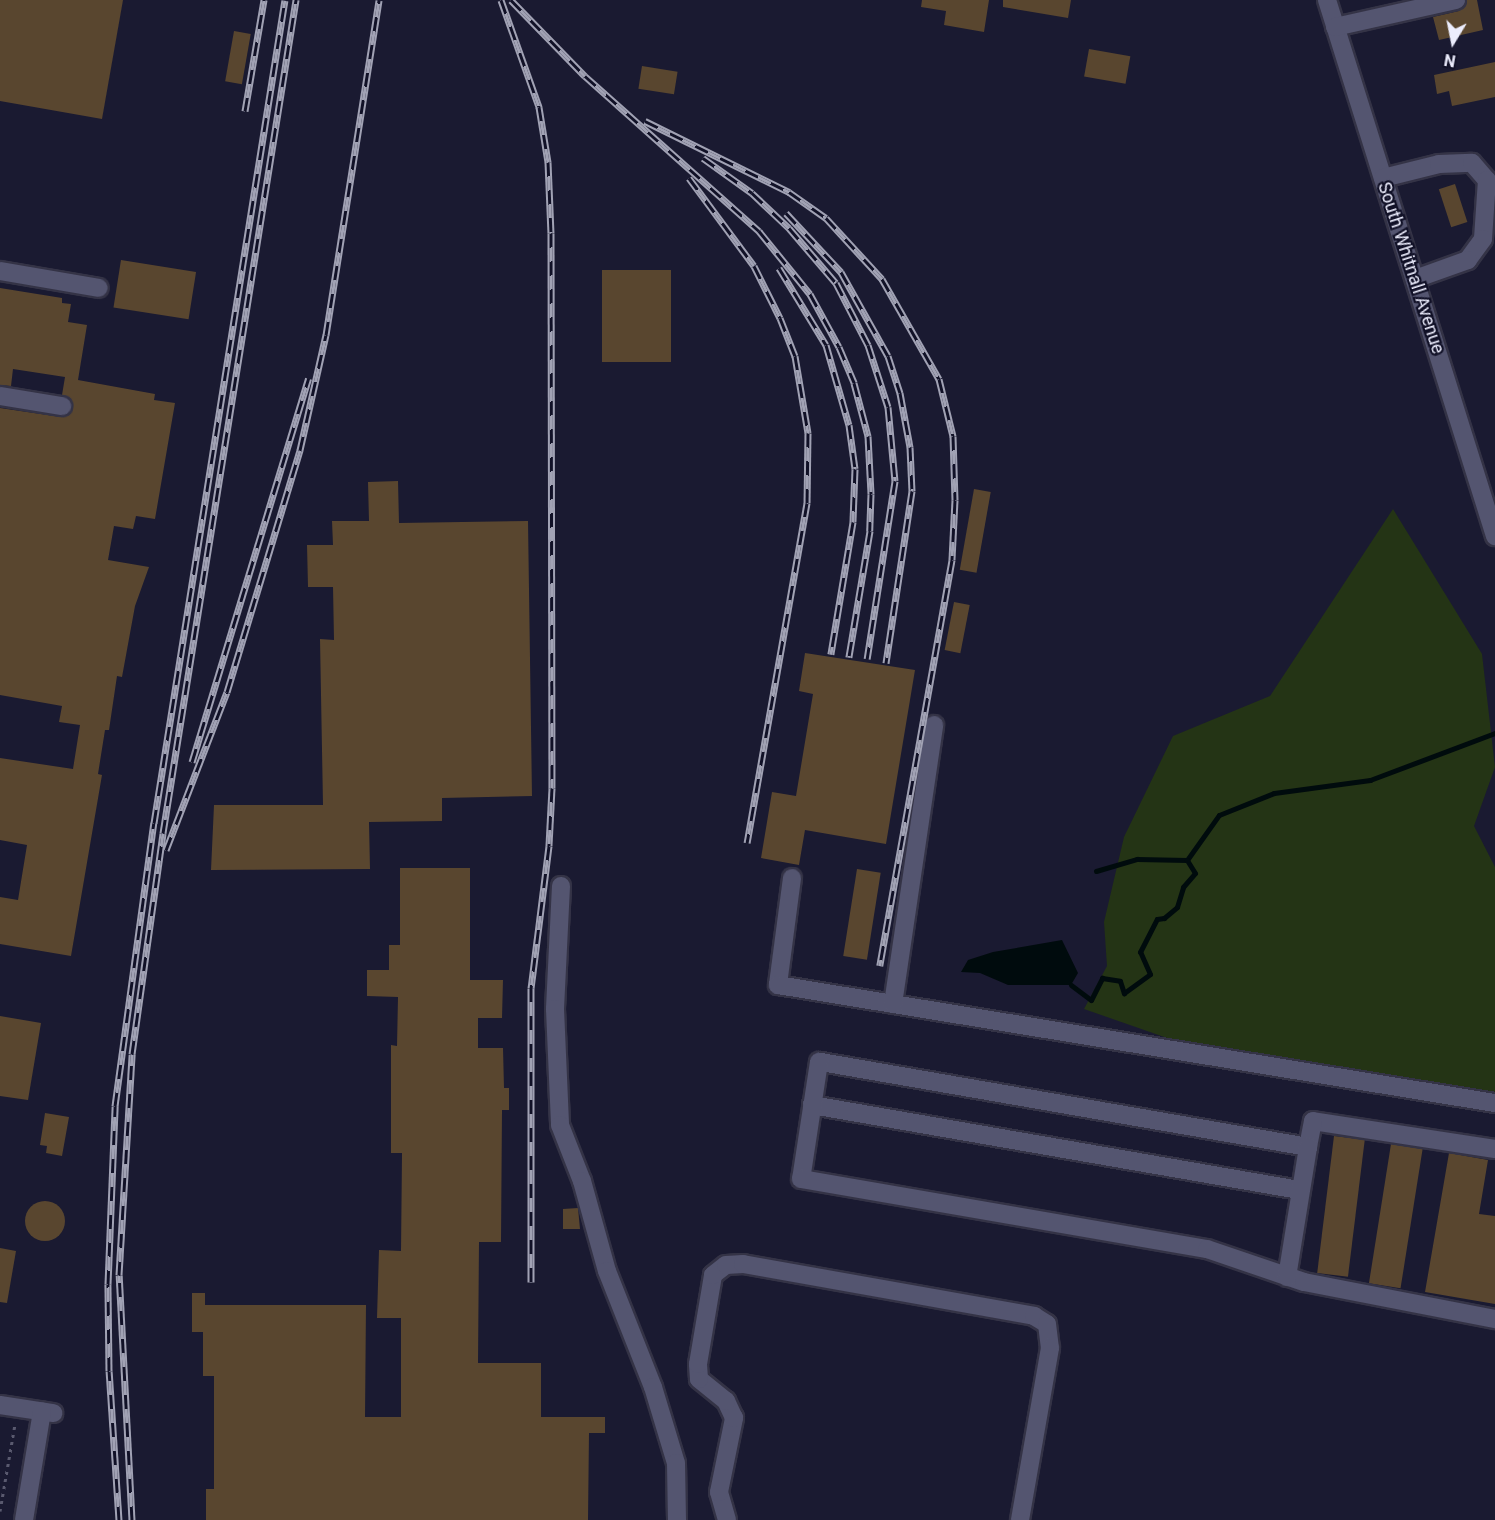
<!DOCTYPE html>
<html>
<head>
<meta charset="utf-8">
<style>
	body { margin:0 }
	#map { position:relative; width:1495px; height:1520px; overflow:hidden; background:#1a1a31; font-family:Roboto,sans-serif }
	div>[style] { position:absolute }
	.green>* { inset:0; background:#243415 }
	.water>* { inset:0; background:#000b0d }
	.stream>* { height:5px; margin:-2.5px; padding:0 2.5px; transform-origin:2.5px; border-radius:2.5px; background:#000b0d }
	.building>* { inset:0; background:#59462f; transform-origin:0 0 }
	.round { border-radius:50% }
	.path>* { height:3px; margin-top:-1.5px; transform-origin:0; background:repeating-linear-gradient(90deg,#5a5a6f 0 3px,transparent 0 7.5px) }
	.roads { filter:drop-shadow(2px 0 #343346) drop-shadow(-2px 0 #343346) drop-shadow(0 2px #343346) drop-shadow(0 -2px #343346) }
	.minor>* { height:18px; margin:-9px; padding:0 9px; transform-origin:9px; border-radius:9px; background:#545570 }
	.rail>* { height:7px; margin-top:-3.5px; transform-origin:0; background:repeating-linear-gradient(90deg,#111127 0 14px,#a1a2b4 0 28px); box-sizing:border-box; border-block:2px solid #a1a2b4 }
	span { translate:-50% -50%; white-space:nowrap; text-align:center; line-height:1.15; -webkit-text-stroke:4.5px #111127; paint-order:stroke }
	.street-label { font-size:18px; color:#ecedfd }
	.north { position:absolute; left:1423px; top:12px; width:60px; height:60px; -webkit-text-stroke:4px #111127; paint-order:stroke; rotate:190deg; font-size:16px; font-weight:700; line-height:24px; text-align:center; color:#ecedfd }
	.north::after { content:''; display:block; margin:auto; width:21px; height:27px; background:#ecedfd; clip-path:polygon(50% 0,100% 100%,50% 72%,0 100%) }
</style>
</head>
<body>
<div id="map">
	<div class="green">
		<i style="clip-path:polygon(1393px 509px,1482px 654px,1495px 767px,1474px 826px,1495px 867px,1495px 1092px,1170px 1039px,1084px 1009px,1107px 966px,1104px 922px,1124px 837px,1173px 736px,1270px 696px)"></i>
	</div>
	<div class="water">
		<i style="clip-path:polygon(1062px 940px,1078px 973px,1071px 985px,1008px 985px,980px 973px,961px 972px,968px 960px,993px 952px)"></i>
	</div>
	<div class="stream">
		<i style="left:1187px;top:860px;width:55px;rotate:-54.6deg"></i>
		<i style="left:1219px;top:815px;width:59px;rotate:-21.8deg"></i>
		<i style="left:1274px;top:793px;width:97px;rotate:-7.7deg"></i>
		<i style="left:1370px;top:780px;width:134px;rotate:-20.6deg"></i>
		<i style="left:1096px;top:871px;width:43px;rotate:-16.3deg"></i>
		<i style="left:1137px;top:859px;width:50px;rotate:1.1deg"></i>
		<i style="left:1071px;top:985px;width:25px;rotate:37deg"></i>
		<i style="left:1091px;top:1000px;width:25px;rotate:-63deg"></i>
		<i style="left:1102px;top:978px;width:18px;rotate:9deg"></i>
		<i style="left:1120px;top:981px;width:13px;rotate:72deg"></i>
		<i style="left:1124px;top:993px;width:32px;rotate:-36deg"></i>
		<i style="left:1150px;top:974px;width:24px;rotate:-114deg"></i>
		<i style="left:1140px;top:952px;width:37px;rotate:-63deg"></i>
		<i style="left:1157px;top:919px;width:7px;rotate:-8deg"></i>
		<i style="left:1164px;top:918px;width:17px;rotate:-40deg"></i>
		<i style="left:1177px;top:907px;width:21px;rotate:-73deg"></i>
		<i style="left:1183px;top:887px;width:18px;rotate:-49deg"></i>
		<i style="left:1195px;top:873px;width:15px;rotate:-122deg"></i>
	</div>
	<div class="building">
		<i style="clip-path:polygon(0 0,123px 0,102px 119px,0 101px)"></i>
		<i style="clip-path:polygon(922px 0,989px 0,984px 32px,944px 25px,946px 11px,921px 7px)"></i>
		<i style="clip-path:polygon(1003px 0,1071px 0,1068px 18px,1003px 7px)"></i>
		<i style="clip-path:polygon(1467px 0,1477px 0,1483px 30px,1439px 40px,1433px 17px,1459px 11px)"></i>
		<i style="left:234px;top:31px;width:17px;height:51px;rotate:10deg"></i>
		<i style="left:1089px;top:49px;width:42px;height:28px;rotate:10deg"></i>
		<i style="clip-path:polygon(1495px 62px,1495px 97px,1452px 106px,1449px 91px,1437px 94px,1434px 75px)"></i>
		<i style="left:642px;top:66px;width:36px;height:23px;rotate:9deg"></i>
		<i style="left:1455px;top:184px;width:40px;height:17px;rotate:72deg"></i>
		<i style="left:121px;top:260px;width:76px;height:48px;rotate:9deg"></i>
		<i style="left:602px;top:270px;width:69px;height:92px"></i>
		<i style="clip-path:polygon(0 288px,62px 298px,62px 303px,71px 304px,68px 322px,87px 325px,78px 380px,155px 394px,154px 400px,175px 403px,155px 519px,136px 516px,133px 529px,114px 526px,108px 560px,149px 567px,135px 606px,122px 677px,117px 676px,109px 730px,105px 730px,98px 774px,102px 775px,71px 956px,0 944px,0 897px,18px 900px,27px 845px,0 840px,0 758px,73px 769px,80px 725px,59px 722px,62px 706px,0 695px,0 408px,61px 417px,70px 414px,73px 407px,70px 398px,62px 395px,65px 377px,13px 369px,11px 386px,0 385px)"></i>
		<i style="clip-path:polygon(398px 481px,399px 523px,528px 521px,532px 796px,442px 798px,442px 821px,369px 822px,370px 869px,211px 870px,214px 805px,323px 805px,320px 639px,334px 640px,333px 587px,308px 587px,307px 545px,333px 545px,332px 521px,369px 521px,368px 482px)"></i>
		<i style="left:974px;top:489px;width:17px;height:82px;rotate:10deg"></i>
		<i style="left:954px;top:602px;width:16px;height:49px;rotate:11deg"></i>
		<i style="clip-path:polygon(805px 653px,915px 670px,886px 844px,805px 830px,799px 865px,761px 858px,772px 792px,796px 796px,813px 694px,799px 691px)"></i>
		<i style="clip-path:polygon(400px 868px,470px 868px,470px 980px,503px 980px,502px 1018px,478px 1018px,478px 1048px,503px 1048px,504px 1088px,509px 1088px,509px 1110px,502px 1110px,501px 1242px,479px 1242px,478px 1363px,541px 1363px,541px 1417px,605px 1417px,605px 1433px,589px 1433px,588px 1520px,206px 1520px,206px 1489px,214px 1489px,214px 1376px,203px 1376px,203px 1332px,192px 1332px,192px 1293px,205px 1293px,205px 1305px,366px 1305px,365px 1417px,401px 1417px,401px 1318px,377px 1318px,379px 1250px,401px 1251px,402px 1153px,391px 1153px,391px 1045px,397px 1046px,398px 997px,367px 996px,367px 970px,389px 970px,389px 945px,400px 945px)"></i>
		<i style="left:857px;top:869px;width:24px;height:88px;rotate:9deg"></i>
		<i style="clip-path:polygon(0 1016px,41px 1023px,28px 1100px,0 1096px)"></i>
		<i style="clip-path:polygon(45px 1113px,69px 1117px,62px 1156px,46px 1153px,47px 1146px,40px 1145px)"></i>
		<i style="left:1334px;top:1136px;width:31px;height:138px;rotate:7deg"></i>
		<i style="left:1391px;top:1144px;width:32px;height:141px;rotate:9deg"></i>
		<i style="clip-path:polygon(1449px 1153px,1488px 1160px,1479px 1214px,1495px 1216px,1495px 1304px,1425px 1292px)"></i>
		<i class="round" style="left:25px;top:1201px;width:40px;height:40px"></i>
		<i style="clip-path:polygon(578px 1208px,580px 1229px,563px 1229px,563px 1209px)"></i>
		<i style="clip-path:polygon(0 1248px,16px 1251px,7px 1303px,0 1302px)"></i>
	</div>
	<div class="path">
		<i style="left:0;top:1511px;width:88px;rotate:-80.2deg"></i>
	</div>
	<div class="roads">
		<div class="minor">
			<i style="left:1327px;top:0;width:562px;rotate:72.6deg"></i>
			<i style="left:1335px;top:27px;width:124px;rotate:-12.6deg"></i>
			<i style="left:1383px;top:178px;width:58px;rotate:-14deg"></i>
			<i style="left:1439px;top:164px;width:33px;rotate:-2deg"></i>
			<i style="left:1472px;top:163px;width:23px;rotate:49deg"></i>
			<i style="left:1487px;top:180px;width:59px;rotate:93.9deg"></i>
			<i style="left:1483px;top:239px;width:26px;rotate:126deg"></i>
			<i style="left:1468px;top:260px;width:56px;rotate:160.3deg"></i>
			<i style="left:0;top:271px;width:100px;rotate:9.7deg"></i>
			<i style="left:0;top:396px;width:63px;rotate:9.2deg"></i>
			<i style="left:792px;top:878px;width:108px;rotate:97.5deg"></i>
			<i style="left:778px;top:985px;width:727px;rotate:9.35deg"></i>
			<i style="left:561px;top:886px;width:123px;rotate:92.8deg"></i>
			<i style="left:555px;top:1009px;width:116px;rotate:87.5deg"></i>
			<i style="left:560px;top:1125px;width:60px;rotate:68.6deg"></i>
			<i style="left:582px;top:1181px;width:93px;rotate:74.5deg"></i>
			<i style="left:607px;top:1271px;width:125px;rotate:68.4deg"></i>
			<i style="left:653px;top:1387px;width:79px;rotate:73.2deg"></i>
			<i style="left:676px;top:1463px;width:57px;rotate:89deg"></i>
			<i style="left:893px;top:1004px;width:282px;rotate:-81.6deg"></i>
			<i style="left:812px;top:1105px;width:496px;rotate:9.9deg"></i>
			<i style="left:1495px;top:1149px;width:184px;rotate:-171.3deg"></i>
			<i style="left:1313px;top:1121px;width:26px;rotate:101deg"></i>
			<i style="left:1308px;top:1147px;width:496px;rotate:-170.1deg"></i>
			<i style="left:819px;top:1062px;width:118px;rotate:98.7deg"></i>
			<i style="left:801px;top:1179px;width:412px;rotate:9.8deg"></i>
			<i style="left:1207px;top:1249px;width:102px;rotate:18.8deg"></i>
			<i style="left:1304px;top:1282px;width:195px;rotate:11deg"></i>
			<i style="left:1287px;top:1277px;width:132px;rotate:-80.8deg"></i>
			<i style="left:0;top:1405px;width:54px;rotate:8.6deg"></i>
			<i style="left:24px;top:1520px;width:110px;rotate:-80.6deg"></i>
			<i style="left:727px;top:1520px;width:29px;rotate:-106deg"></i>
			<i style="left:719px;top:1492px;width:76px;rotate:-78.5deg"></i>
			<i style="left:734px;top:1418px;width:19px;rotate:-115deg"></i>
			<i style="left:726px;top:1401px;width:35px;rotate:-141deg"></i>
			<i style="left:699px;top:1379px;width:15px;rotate:-94deg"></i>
			<i style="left:698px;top:1364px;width:90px;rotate:-80.4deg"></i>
			<i style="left:713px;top:1275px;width:16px;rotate:-38deg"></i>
			<i style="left:726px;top:1265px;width:17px;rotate:-3deg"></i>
			<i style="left:743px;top:1264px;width:296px;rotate:10.1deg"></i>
			<i style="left:1034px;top:1316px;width:15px;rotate:32deg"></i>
			<i style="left:1047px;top:1324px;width:24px;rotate:83deg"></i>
			<i style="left:1050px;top:1348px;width:175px;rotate:99.9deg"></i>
		</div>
	</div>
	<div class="rail">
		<i style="left:501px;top:0;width:114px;rotate:70.4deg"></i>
		<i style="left:539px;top:107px;width:56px;rotate:80.7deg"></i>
		<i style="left:548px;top:162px;width:71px;rotate:87.6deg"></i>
		<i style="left:551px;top:233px;width:555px;rotate:89.9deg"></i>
		<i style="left:552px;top:788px;width:58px;rotate:93deg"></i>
		<i style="left:549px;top:846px;width:143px;rotate:97.2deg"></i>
		<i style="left:531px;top:988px;width:294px;rotate:90deg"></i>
		<i style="left:511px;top:0;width:106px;rotate:45.8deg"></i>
		<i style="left:585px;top:76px;width:233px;rotate:41.7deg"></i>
		<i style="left:759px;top:231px;width:81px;rotate:51deg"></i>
		<i style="left:810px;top:294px;width:60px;rotate:61.3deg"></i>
		<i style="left:839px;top:347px;width:39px;rotate:67deg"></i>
		<i style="left:854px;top:383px;width:55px;rotate:75.2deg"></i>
		<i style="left:868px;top:436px;width:58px;rotate:87deg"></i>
		<i style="left:871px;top:494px;width:37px;rotate:92deg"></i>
		<i style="left:870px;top:531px;width:128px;rotate:99.5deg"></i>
		<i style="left:245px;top:111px;width:113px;rotate:-80.3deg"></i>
		<i style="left:645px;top:121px;width:161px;rotate:26.2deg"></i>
		<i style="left:789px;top:192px;width:45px;rotate:35.1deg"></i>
		<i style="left:826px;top:218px;width:83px;rotate:47.4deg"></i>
		<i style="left:882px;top:279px;width:115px;rotate:60.3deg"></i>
		<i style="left:939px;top:379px;width:59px;rotate:76.2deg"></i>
		<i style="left:953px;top:436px;width:64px;rotate:88.2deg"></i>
		<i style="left:955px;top:500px;width:60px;rotate:92.9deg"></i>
		<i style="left:952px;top:560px;width:412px;rotate:100.1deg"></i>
		<i style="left:703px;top:158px;width:60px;rotate:35.5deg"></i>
		<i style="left:752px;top:193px;width:51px;rotate:43.4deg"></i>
		<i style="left:789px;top:228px;width:72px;rotate:49.5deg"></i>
		<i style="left:836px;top:283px;width:70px;rotate:62.7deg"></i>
		<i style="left:868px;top:345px;width:65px;rotate:72.1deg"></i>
		<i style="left:888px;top:407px;width:74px;rotate:84.6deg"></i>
		<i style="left:895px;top:481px;width:180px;rotate:98.9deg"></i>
		<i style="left:689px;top:178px;width:109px;rotate:53.5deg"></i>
		<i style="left:754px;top:266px;width:58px;rotate:63.4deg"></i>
		<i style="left:780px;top:318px;width:41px;rotate:68.5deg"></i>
		<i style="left:795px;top:356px;width:78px;rotate:80.4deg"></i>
		<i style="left:808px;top:433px;width:70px;rotate:90.8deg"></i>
		<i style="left:807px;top:503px;width:345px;rotate:100deg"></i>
		<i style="left:786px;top:213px;width:81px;rotate:47deg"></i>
		<i style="left:841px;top:272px;width:96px;rotate:60.8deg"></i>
		<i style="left:888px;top:356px;width:39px;rotate:72deg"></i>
		<i style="left:900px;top:393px;width:55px;rotate:79.5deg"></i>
		<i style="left:910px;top:447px;width:44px;rotate:87.4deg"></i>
		<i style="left:912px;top:491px;width:174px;rotate:98.6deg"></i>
		<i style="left:779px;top:268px;width:90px;rotate:58.6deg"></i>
		<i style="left:826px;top:345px;width:83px;rotate:74deg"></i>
		<i style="left:849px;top:425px;width:44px;rotate:82.2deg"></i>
		<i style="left:855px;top:469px;width:53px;rotate:92.2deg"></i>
		<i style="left:853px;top:522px;width:134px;rotate:99.5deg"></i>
		<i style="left:192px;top:762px;width:401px;rotate:-73.1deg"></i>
		<i style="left:166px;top:850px;width:169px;rotate:-68.9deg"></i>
		<i style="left:227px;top:692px;width:253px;rotate:-73.2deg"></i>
		<i style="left:300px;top:450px;width:118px;rotate:-77.3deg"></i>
		<i style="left:326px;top:335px;width:339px;rotate:-81deg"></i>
		<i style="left:119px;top:1520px;width:149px;rotate:-93.8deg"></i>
		<i style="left:109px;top:1371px;width:87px;rotate:-90.7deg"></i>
		<i style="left:108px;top:1284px;width:178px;rotate:-87.7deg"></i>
		<i style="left:115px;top:1106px;width:286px;rotate:-82.2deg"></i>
		<i style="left:154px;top:823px;width:833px;rotate:-80.96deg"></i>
		<i style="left:132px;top:1520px;width:245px;rotate:-93deg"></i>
		<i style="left:119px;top:1275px;width:221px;rotate:-86.6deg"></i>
		<i style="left:132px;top:1054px;width:223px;rotate:-82deg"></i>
		<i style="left:163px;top:833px;width:844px;rotate:-80.93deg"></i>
	</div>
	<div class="street-label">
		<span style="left:1411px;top:268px;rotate:72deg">South Whitnall Avenue</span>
	</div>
	<div class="north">N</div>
</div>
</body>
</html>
